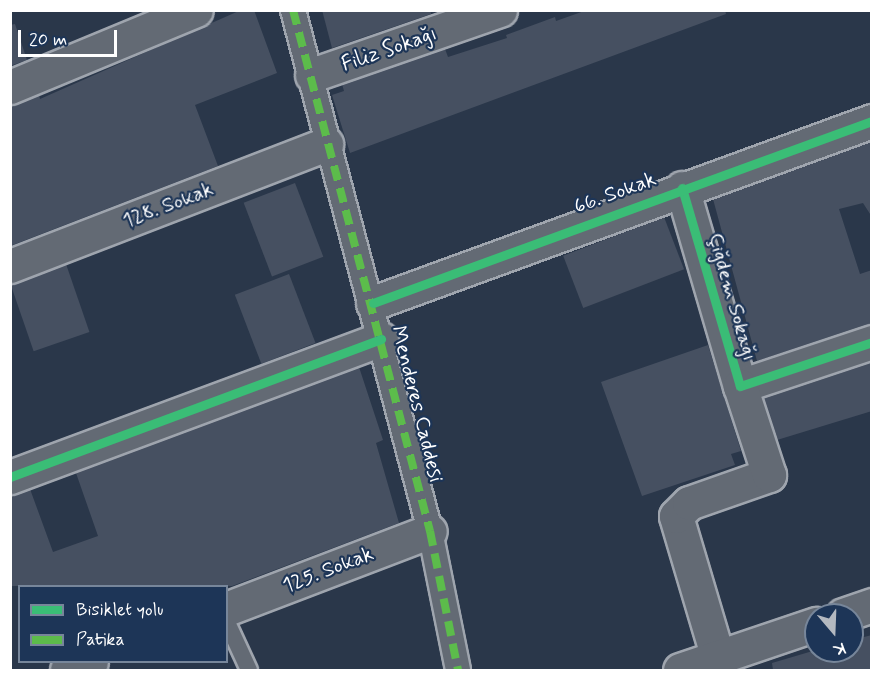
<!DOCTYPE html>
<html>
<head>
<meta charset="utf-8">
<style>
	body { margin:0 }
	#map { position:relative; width:882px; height:681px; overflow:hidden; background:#2a374a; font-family:Mynerve,sans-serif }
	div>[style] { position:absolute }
	.building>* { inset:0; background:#465061; transform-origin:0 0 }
	.roads { filter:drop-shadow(2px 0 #9fa5ae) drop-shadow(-2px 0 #9fa5ae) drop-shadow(0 2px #9fa5ae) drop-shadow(0 -2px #9fa5ae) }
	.service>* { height:16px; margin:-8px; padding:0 8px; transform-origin:8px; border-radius:8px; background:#636a74 }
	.pedestrian>* { height:24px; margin:-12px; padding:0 12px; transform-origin:12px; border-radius:12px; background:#636a74 }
	.minor>* { height:33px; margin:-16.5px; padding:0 16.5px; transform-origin:16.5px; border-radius:16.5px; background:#636a74 }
	.quiet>* { height:8px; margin-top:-4px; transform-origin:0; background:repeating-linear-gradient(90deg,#5cbc4b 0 15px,transparent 0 23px) }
	.cycleway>* { height:9px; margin:-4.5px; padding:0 4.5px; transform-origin:4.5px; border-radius:4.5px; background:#3abd76 }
	span { translate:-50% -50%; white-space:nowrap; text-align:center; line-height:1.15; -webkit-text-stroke:4.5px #1d3557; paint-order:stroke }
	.street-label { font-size:21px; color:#fff }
	.frame { position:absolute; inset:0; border:12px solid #fff; pointer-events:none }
	.legend { position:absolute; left:18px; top:585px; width:210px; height:78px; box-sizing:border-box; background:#1d3557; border:2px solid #77869a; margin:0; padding:8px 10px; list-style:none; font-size:18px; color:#fff }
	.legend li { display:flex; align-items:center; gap:12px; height:30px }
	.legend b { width:30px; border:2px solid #77869a }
	.north { position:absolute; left:804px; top:603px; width:60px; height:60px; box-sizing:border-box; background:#1d3557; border:2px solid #77869a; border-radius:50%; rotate:161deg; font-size:16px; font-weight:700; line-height:24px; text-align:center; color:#fff }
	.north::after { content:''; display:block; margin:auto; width:21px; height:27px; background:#b4b9c0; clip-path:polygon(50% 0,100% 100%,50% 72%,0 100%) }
	.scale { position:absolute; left:18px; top:30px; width:99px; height:27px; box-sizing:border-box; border:3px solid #fff; border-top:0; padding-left:8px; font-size:18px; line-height:21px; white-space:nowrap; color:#fff; -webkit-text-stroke:4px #1d3557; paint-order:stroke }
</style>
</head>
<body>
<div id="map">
	<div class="building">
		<i style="clip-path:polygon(241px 10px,254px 10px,277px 73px,195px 105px,218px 166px,10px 246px,10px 105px,39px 95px,40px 99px)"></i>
		<i style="clip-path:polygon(322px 10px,430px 10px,431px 14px,332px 48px)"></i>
		<i style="clip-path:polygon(587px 10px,725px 10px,726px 14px,350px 153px,332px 95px,344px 91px,342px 84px,445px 49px,448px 57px,507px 38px,506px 35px,555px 17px,556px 21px)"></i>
		<i style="clip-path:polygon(15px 24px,27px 60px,10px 66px,10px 25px)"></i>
		<i style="clip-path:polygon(872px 141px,872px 217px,863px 203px,839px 209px,860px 274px,872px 270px,872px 324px,757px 361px,713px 199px)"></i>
		<i style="left:295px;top:183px;width:79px;height:55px;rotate:69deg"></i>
		<i style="left:664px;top:217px;width:56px;height:108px;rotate:69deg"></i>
		<i style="left:66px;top:264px;width:72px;height:59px;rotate:71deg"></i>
		<i style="left:289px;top:274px;width:74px;height:58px;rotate:69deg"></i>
		<i style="clip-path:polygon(708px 345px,741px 451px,731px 454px,735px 465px,642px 496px,601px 382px)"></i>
		<i style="clip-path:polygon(870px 362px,872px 411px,777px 440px,764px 398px)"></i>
		<i style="clip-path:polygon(359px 367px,383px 440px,376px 443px,399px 523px,232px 586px,10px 586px,10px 495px,30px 489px,53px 552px,98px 536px,76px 473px)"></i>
		<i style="clip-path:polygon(872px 635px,872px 670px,773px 670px,772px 663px,816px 650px,852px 651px,852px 640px)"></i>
	</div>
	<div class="roads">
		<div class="service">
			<i style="left:226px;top:620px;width:55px;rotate:65.3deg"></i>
		</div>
		<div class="pedestrian">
			<i style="left:293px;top:10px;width:539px;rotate:75.27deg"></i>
			<i style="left:430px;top:531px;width:142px;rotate:78.6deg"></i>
		</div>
		<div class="minor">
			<i style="left:312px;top:75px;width:199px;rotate:-19.1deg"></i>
			<i style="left:10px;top:87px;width:201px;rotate:-22.5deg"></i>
			<i style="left:682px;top:188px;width:206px;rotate:73.7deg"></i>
			<i style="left:740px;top:386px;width:139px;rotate:-18.4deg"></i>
			<i style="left:10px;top:266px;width:339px;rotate:-21.1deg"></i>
			<i style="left:373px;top:303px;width:531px;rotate:-20.04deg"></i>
			<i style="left:10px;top:477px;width:396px;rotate:-20.4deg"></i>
			<i style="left:226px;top:609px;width:218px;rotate:-20.9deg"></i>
			<i style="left:843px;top:615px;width:31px;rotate:-19deg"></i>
			<i style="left:718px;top:658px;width:148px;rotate:-106.5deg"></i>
			<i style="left:676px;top:516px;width:18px;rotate:-45deg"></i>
			<i style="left:689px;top:503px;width:85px;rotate:-19.3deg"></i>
			<i style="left:769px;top:475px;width:94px;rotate:-108deg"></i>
			<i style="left:67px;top:670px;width:25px;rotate:-18deg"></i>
			<i style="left:680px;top:670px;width:144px;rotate:-18.7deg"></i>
		</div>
	</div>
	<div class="quiet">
		<i style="left:293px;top:10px;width:539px;rotate:75.27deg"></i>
		<i style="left:430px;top:531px;width:142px;rotate:78.6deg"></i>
	</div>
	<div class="cycleway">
		<i style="left:682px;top:188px;width:206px;rotate:73.7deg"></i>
		<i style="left:740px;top:386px;width:139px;rotate:-18.4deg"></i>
		<i style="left:373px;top:303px;width:531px;rotate:-20.04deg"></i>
		<i style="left:10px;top:477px;width:396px;rotate:-20.4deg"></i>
	</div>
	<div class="street-label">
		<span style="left:389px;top:49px;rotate:-19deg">Filiz Sokağı</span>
		<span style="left:615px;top:193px;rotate:-20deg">66. Sokak</span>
		<span style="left:168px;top:205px;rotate:-21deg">128. Sokak</span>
		<span style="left:732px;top:297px;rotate:74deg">Çiğdem Sokağı</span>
		<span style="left:417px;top:404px;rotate:76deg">Menderes Caddesi</span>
		<span style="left:328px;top:570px;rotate:-21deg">125. Sokak</span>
	</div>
	<div class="frame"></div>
	<ul class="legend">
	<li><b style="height:8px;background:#3abd76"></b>Bisiklet yolu</li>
	<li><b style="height:8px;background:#5cbc4b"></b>Patika</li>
	</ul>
	<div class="north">K</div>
	<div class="scale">20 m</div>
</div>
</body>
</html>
